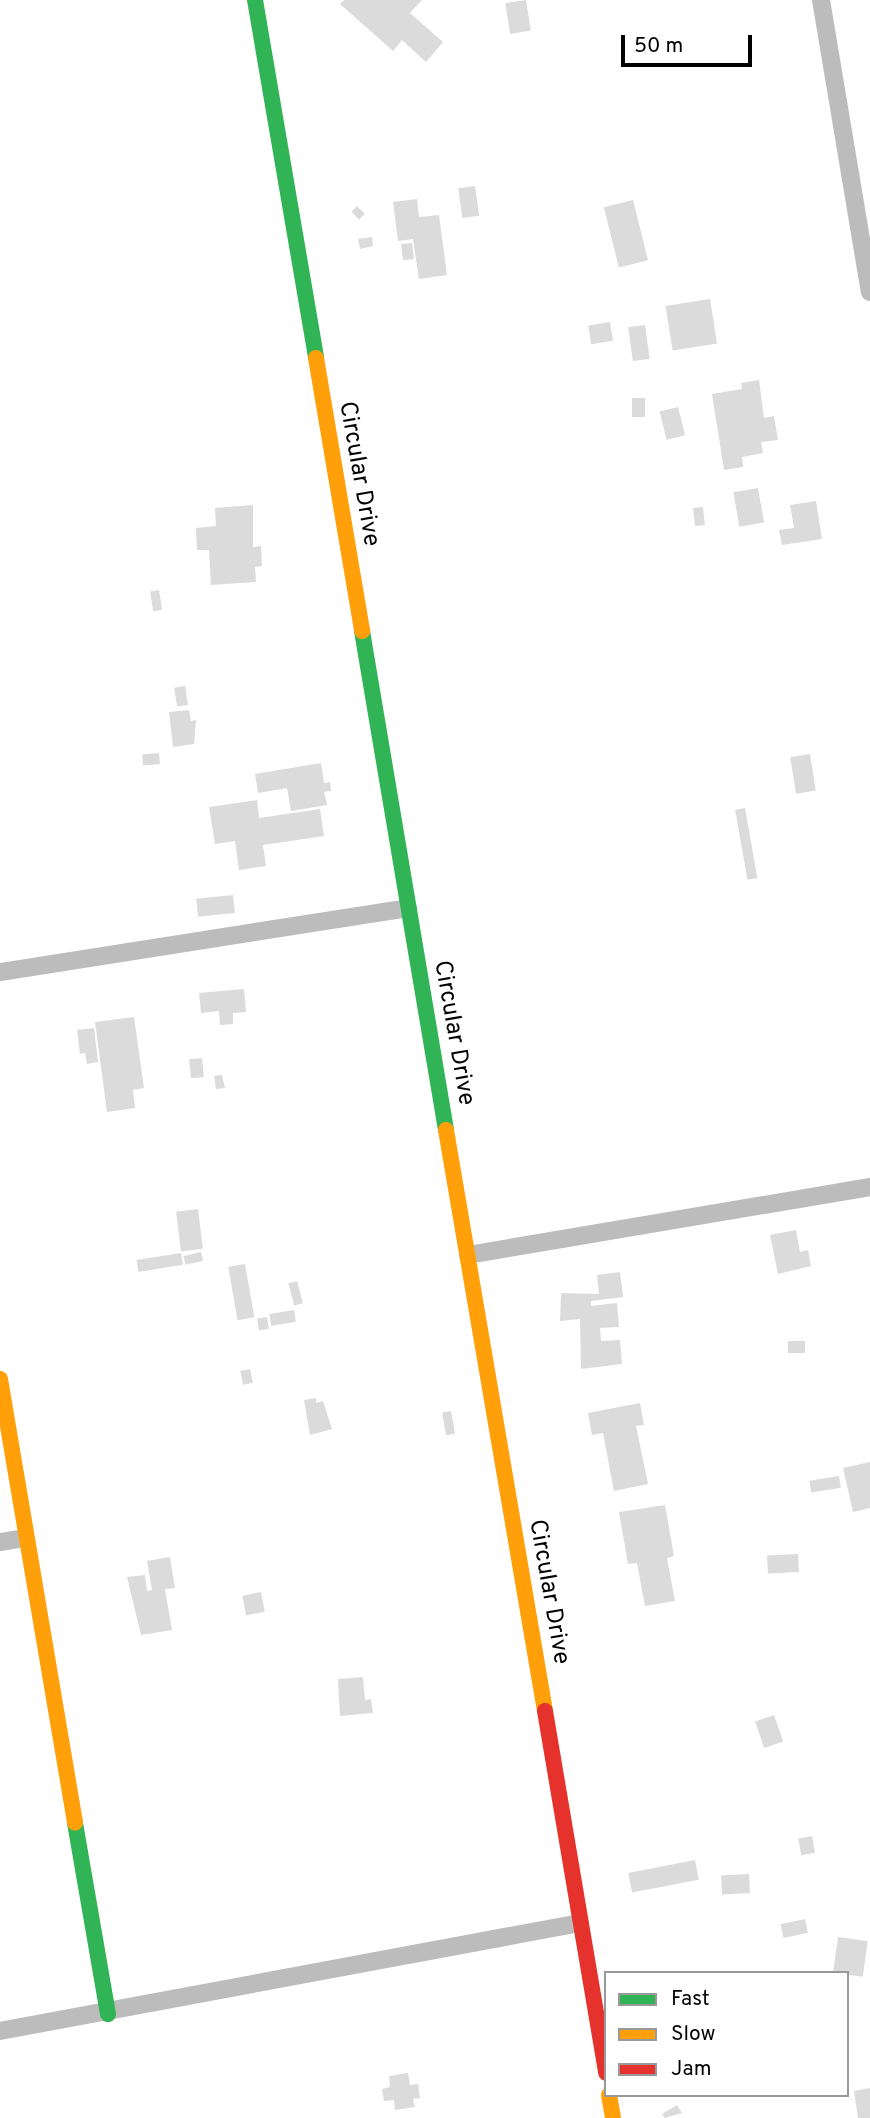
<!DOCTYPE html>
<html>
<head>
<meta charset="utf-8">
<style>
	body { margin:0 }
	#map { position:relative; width:870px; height:2118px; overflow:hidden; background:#fff; font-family:Overpass,sans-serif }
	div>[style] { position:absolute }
	.building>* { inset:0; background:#dbdbdb; transform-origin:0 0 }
	.street>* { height:18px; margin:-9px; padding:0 9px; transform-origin:9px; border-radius:9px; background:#bcbcbc }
	.fast>* { height:16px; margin:-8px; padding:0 8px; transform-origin:8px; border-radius:8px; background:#30b455 }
	.slow>* { height:16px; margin:-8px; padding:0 8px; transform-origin:8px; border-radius:8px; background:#ff9f0a }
	.jam>* { height:16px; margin:-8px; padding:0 8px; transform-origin:8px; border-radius:8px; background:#e5322d }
	span { translate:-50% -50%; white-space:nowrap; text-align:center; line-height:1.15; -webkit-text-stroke:5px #fff; paint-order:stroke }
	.street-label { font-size:24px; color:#000 }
	.legend { position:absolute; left:604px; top:1971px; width:245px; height:126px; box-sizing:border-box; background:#fff; border:2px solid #999; margin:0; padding:9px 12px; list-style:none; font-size:21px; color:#000 }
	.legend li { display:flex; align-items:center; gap:14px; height:35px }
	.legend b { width:35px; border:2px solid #999 }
	.scale { position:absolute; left:621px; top:35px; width:131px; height:32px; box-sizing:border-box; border:4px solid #000; border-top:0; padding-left:9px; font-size:21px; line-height:24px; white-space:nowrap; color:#000; -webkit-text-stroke:5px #fff; paint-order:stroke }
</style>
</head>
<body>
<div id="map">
	<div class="building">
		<i style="clip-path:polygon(344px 0,422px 0,410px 13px,443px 42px,426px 62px,402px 40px,393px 51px,340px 4px)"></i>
		<i style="left:526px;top:0;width:31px;height:21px;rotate:81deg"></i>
		<i style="left:475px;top:186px;width:30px;height:17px;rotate:82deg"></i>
		<i style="clip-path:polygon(417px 199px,419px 217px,439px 215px,447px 275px,419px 279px,413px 239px,398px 241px,393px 202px)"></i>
		<i style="left:633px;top:200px;width:62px;height:30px;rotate:76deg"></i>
		<i style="left:357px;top:206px;width:11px;height:8px;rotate:45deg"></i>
		<i style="clip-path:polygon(372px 237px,373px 246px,360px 249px,358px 239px)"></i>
		<i style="left:412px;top:243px;width:16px;height:11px;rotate:83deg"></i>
		<i style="left:710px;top:299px;width:45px;height:45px;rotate:81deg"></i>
		<i style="left:610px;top:322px;width:19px;height:22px;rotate:81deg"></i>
		<i style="left:645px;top:325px;width:34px;height:17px;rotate:82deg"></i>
		<i style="clip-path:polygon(759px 380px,764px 418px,774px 416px,778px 440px,761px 442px,763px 453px,742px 457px,743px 467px,724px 470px,712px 394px,742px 389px,741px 383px)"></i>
		<i style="left:632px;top:398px;width:13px;height:19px"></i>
		<i style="left:678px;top:407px;width:29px;height:19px;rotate:76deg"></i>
		<i style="left:758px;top:488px;width:35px;height:25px;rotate:80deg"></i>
		<i style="clip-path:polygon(816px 501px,822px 539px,782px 545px,779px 530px,794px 528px,790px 505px)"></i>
		<i style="clip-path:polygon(253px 505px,253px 547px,261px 546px,262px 566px,255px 567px,256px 582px,211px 585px,209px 550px,197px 550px,196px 528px,216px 526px,215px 508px)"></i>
		<i style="left:703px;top:507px;width:18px;height:10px;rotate:84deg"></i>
		<i style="left:159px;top:590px;width:20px;height:9px;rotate:81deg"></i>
		<i style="left:185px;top:686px;width:19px;height:11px;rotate:81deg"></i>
		<i style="clip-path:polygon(189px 710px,191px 721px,196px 720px,194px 744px,173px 747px,169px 712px)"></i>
		<i style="left:159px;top:753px;width:11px;height:17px;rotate:85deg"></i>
		<i style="left:810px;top:754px;width:37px;height:20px;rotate:81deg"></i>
		<i style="clip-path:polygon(321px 763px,324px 783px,330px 782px,331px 791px,324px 792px,327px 805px,291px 811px,287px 788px,258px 793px,255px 774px)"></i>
		<i style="clip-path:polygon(257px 800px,259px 818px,320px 809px,324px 836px,263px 845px,266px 866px,239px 870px,235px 841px,215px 844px,209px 807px)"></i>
		<i style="left:745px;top:808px;width:71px;height:10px;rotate:80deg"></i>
		<i style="left:233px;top:895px;width:18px;height:37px;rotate:84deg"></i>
		<i style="clip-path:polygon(244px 989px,246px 1012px,233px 1013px,233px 1024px,220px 1025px,219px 1011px,201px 1013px,199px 993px)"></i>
		<i style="clip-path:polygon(134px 1017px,144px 1088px,133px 1090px,135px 1108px,107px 1112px,95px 1022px)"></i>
		<i style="clip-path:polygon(94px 1028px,98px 1062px,87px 1064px,85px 1053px,80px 1054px,77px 1030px)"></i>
		<i style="left:202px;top:1058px;width:19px;height:13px;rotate:84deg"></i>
		<i style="clip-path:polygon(222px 1075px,225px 1088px,216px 1089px,214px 1076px)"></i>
		<i style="left:198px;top:1209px;width:40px;height:22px;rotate:83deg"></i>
		<i style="clip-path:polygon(796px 1230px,800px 1252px,808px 1250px,811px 1266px,778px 1274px,770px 1235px)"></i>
		<i style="left:201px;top:1252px;width:9px;height:18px;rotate:77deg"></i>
		<i style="left:181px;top:1253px;width:12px;height:45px;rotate:81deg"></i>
		<i style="left:245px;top:1264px;width:54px;height:17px;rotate:80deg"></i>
		<i style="clip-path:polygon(620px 1272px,623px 1297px,591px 1301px,591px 1306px,617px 1303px,619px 1327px,600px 1328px,601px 1341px,620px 1340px,622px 1364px,581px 1369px,580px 1319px,560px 1321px,561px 1293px,599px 1294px,597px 1275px)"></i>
		<i style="left:297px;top:1281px;width:23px;height:9px;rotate:75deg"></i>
		<i style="left:294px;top:1310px;width:12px;height:25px;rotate:81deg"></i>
		<i style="left:267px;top:1317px;width:12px;height:10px;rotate:81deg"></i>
		<i style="left:805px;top:1341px;width:12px;height:17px;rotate:90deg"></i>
		<i style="left:250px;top:1369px;width:14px;height:10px;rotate:78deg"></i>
		<i style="clip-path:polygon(316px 1398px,316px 1403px,323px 1401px,332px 1429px,310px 1435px,304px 1400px)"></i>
		<i style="clip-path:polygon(640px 1403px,644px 1425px,636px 1426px,648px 1484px,614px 1491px,603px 1433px,592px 1435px,588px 1413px)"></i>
		<i style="left:451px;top:1411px;width:23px;height:9px;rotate:80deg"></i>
		<i style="clip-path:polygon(870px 1462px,870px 1508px,853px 1512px,843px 1468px)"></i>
		<i style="left:839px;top:1476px;width:12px;height:30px;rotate:81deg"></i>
		<i style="clip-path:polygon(665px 1505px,674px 1556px,667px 1558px,675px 1601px,645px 1606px,637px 1563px,628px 1564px,619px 1512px)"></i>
		<i style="left:798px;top:1554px;width:18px;height:31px;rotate:87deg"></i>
		<i style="clip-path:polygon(170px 1557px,175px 1588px,165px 1589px,172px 1630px,141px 1635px,127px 1577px,145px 1575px,147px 1591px,152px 1590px,147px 1561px)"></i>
		<i style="left:261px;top:1592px;width:20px;height:19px;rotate:79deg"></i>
		<i style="clip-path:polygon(363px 1677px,365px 1700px,371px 1699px,373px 1713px,340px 1716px,338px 1679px)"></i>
		<i style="left:774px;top:1715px;width:28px;height:20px;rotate:71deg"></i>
		<i style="left:812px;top:1836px;width:17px;height:14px;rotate:80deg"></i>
		<i style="left:695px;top:1860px;width:20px;height:68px;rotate:79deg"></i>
		<i style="left:749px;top:1874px;width:19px;height:28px;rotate:87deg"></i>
		<i style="left:805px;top:1919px;width:14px;height:25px;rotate:78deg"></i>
		<i style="left:838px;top:1937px;width:30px;height:36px;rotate:8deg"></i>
		<i style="clip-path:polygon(408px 2073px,410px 2085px,418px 2084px,420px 2098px,413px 2099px,415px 2107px,395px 2110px,394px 2100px,384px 2101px,382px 2089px,390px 2087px,389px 2076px)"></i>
		<i style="clip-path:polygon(870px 2088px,870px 2118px,858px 2118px,854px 2091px)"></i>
		<i style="clip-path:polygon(677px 2105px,682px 2113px,665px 2118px,662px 2114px)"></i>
	</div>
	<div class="street">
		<i style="left:821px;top:0;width:296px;rotate:80.5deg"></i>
		<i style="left:0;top:972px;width:413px;rotate:-8.9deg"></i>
		<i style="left:468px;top:1255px;width:408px;rotate:-9.6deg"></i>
		<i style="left:0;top:1542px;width:26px;rotate:-9deg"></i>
		<i style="left:0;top:2031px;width:590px;rotate:-10.55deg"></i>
	</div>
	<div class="fast">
		<i style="left:255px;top:0;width:363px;rotate:80.3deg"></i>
		<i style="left:362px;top:631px;width:506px;rotate:80.44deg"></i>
		<i style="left:75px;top:1823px;width:194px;rotate:80.2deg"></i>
	</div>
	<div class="slow">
		<i style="left:316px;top:358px;width:277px;rotate:80.4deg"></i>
		<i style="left:446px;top:1130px;width:589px;rotate:80.33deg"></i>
		<i style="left:0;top:1379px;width:450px;rotate:80.4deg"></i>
		<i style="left:609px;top:2095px;width:23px;rotate:80deg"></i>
	</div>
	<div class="jam">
		<i style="left:545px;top:1711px;width:367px;rotate:80.4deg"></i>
	</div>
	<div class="street-label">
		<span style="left:358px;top:474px;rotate:80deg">Circular Drive</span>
		<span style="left:453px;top:1033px;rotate:80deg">Circular Drive</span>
		<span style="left:548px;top:1592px;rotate:80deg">Circular Drive</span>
	</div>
	<ul class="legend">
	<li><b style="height:9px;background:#30b455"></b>Fast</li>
	<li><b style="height:9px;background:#ff9f0a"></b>Slow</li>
	<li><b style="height:9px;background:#e5322d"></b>Jam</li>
	</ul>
	<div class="scale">50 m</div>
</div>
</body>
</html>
